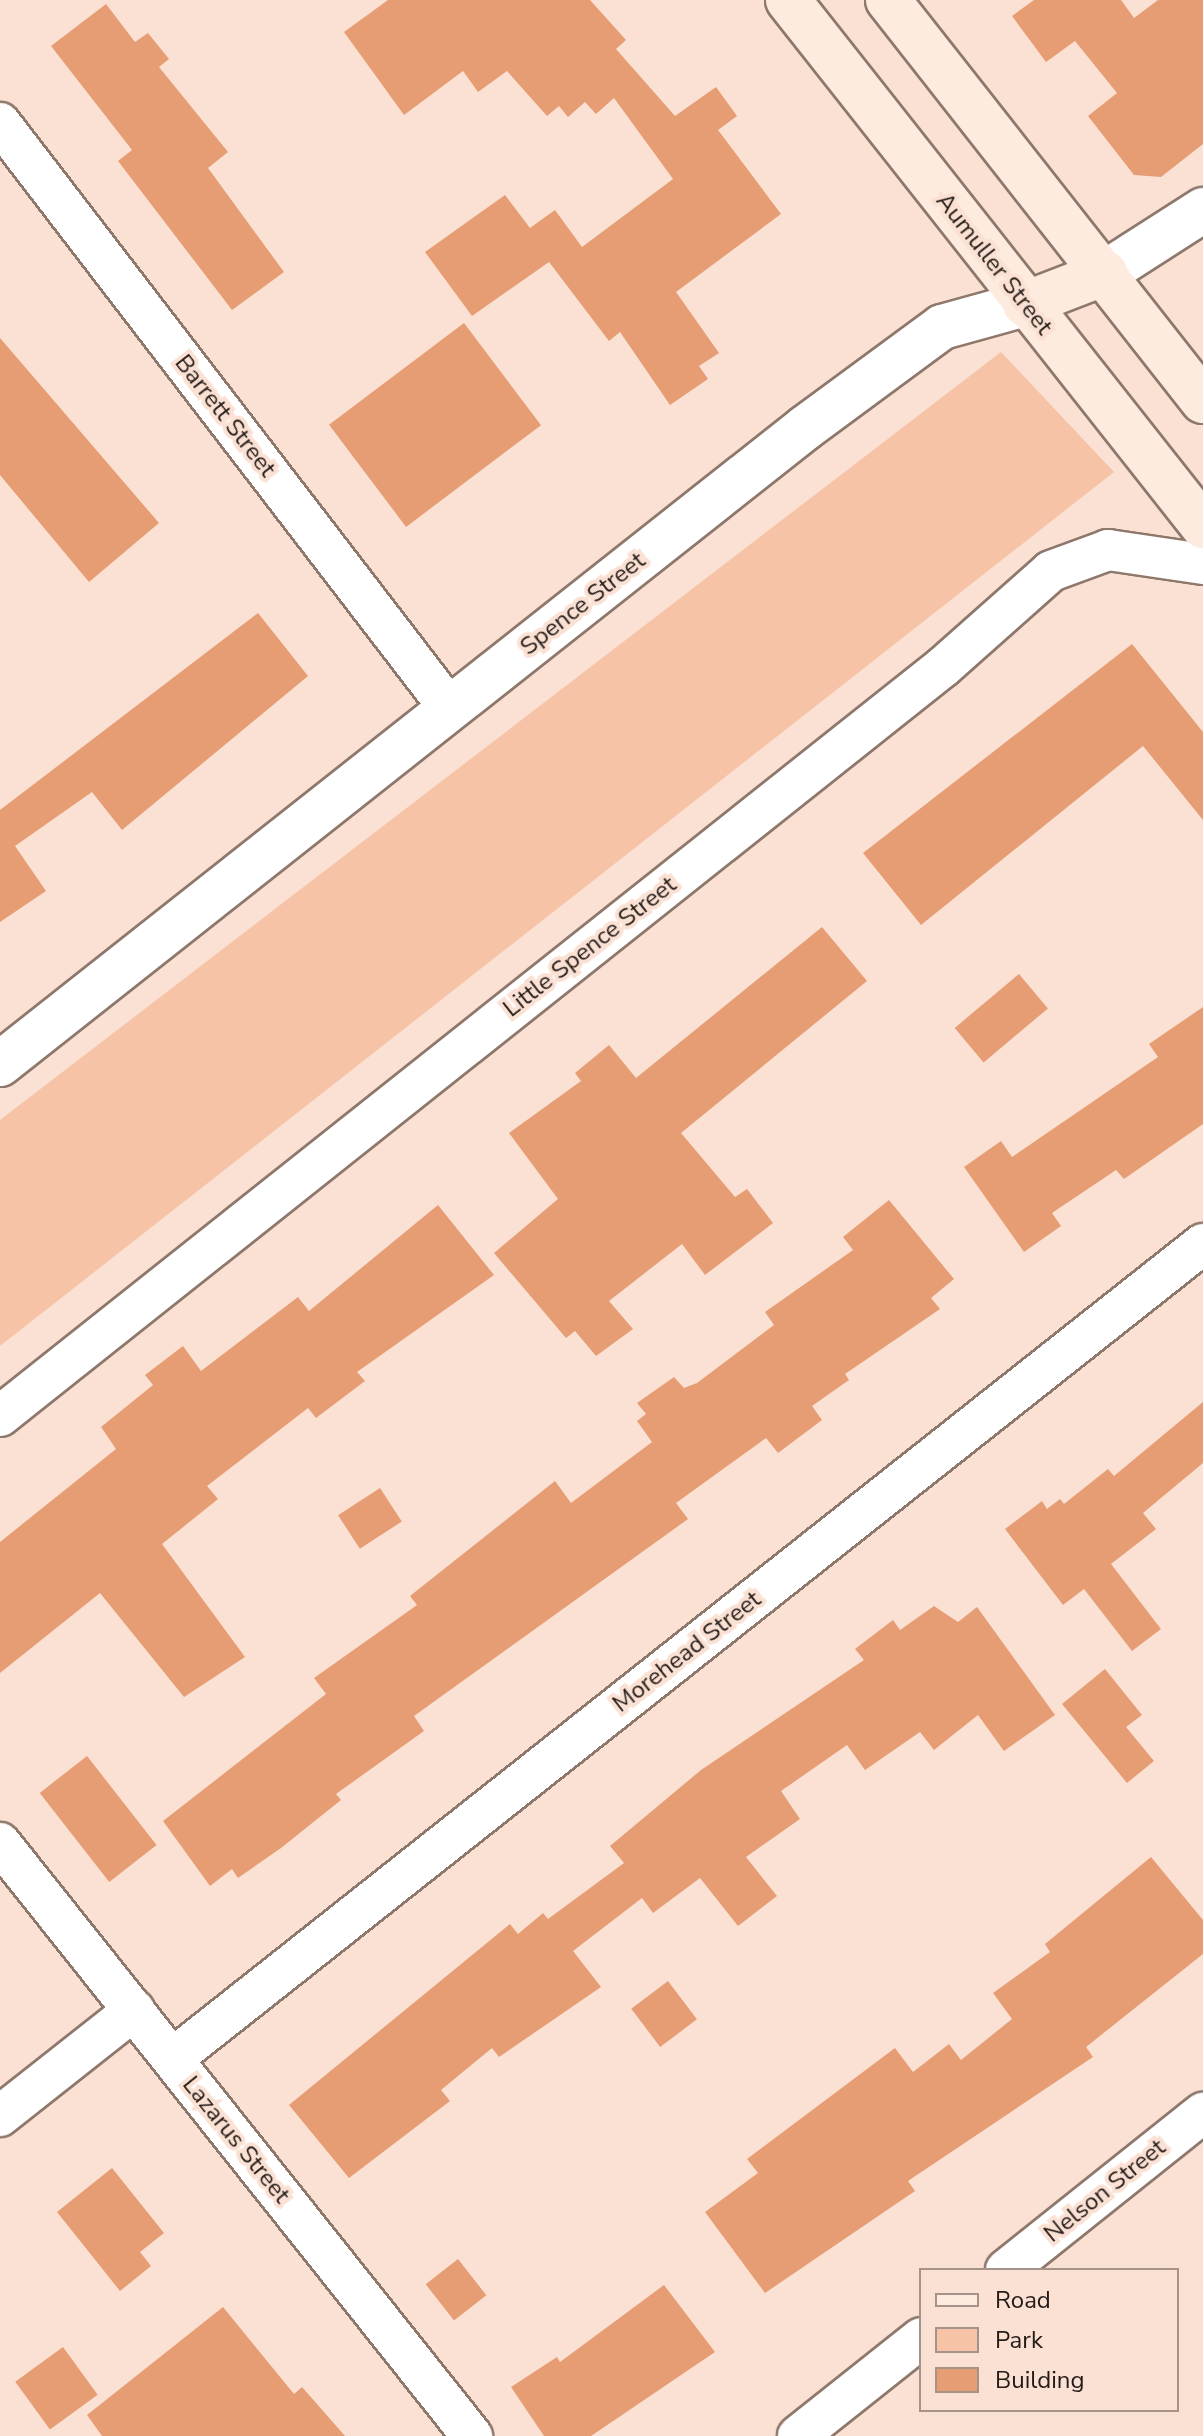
<!DOCTYPE html>
<html>
<head>
<meta charset="utf-8">
<style>
	body { margin:0 }
	#map { position:relative; width:1203px; height:2436px; overflow:hidden; background:#fbe1d4; font-family:"Nunito Sans",sans-serif }
	div>[style] { position:absolute }
	.green>* { inset:0; background:#f6c3a6 }
	.building>* { inset:0; background:#e69d73; transform-origin:0 0 }
	.roads { filter:drop-shadow(2px 0 #8e776b) drop-shadow(-2px 0 #8e776b) drop-shadow(0 2px #8e776b) drop-shadow(0 -2px #8e776b) }
	.minor>* { height:40px; margin:-20px; padding:0 20px; transform-origin:20px; border-radius:20px; background:#fff }
	.tertiary>* { height:44px; margin:-22px; padding:0 22px; transform-origin:22px; border-radius:22px; background:#fff }
	.secondary>* { height:44px; margin:-22px; padding:0 22px; transform-origin:22px; border-radius:22px; background:#feebe0 }
	span { translate:-50% -50%; white-space:nowrap; text-align:center; line-height:1.15; -webkit-text-stroke:8px #fbe1d4; paint-order:stroke }
	.street-label { font-size:24px; color:#241b17 }
	.legend { position:absolute; left:919px; top:2268px; width:260px; height:144px; box-sizing:border-box; background:#fbe1d4; border:2px solid #a59288; margin:0; padding:10px 14px; list-style:none; font-size:24px; color:#241b17 }
	.legend li { display:flex; align-items:center; gap:16px; height:40px }
	.legend b { width:40px; border:2px solid #a59288 }
</style>
</head>
<body>
<div id="map">
	<div class="green">
		<i style="clip-path:polygon(1001px 352px,1114px 472px,0 1346px,0 1120px)"></i>
	</div>
	<div class="building">
		<i style="clip-path:polygon(388px 0,590px 0,626px 40px,616px 49px,675px 116px,716px 87px,737px 116px,718px 130px,781px 214px,676px 292px,719px 353px,699px 366px,708px 379px,670px 405px,620px 332px,609px 341px,549px 262px,472px 316px,425px 252px,505px 195px,530px 228px,555px 210px,582px 247px,673px 179px,614px 98px,596px 114px,585px 102px,568px 117px,559px 106px,547px 116px,507px 71px,478px 92px,463px 71px,404px 115px,344px 32px)"></i>
		<i style="clip-path:polygon(1034px 0,1121px 0,1134px 18px,1158px 0,1203px 0,1203px 144px,1161px 177px,1134px 175px,1088px 116px,1117px 93px,1075px 41px,1046px 62px,1012px 16px)"></i>
		<i style="clip-path:polygon(106px 4px,135px 42px,148px 33px,169px 59px,159px 67px,228px 152px,208px 168px,284px 272px,232px 310px,118px 161px,132px 150px,51px 46px)"></i>
		<i style="left:464px;top:323px;width:128px;height:169px;rotate:53deg"></i>
		<i style="clip-path:polygon(0 338px,159px 523px,89px 582px,0 475px)"></i>
		<i style="clip-path:polygon(258px 613px,308px 676px,122px 830px,92px 792px,15px 846px,46px 891px,0 922px,0 810px)"></i>
		<i style="clip-path:polygon(1132px 644px,1203px 732px,1203px 820px,1143px 746px,921px 925px,863px 853px)"></i>
		<i style="clip-path:polygon(822px 927px,867px 981px,681px 1133px,735px 1197px,747px 1189px,773px 1223px,705px 1275px,682px 1244px,609px 1301px,633px 1329px,596px 1356px,575px 1331px,566px 1338px,494px 1253px,558px 1199px,509px 1133px,581px 1081px,575px 1073px,609px 1045px,636px 1078px)"></i>
		<i style="left:1019px;top:974px;width:45px;height:84px;rotate:50deg"></i>
		<i style="clip-path:polygon(1203px 1007px,1203px 1124px,1124px 1179px,1116px 1170px,1052px 1213px,1061px 1226px,1024px 1252px,964px 1167px,1001px 1141px,1012px 1157px,1158px 1057px,1149px 1044px)"></i>
		<i style="clip-path:polygon(889px 1200px,954px 1279px,931px 1298px,940px 1309px,845px 1374px,849px 1380px,812px 1406px,822px 1420px,778px 1453px,766px 1438px,676px 1503px,688px 1519px,414px 1716px,424px 1731px,336px 1794px,341px 1800px,281px 1848px,238px 1878px,232px 1869px,210px 1886px,163px 1821px,326px 1694px,314px 1678px,417px 1605px,410px 1596px,555px 1481px,571px 1503px,652px 1442px,637px 1421px,646px 1414px,637px 1403px,674px 1377px,684px 1388px,697px 1383px,774px 1325px,765px 1312px,853px 1250px,843px 1237px)"></i>
		<i style="clip-path:polygon(438px 1205px,494px 1275px,357px 1372px,365px 1381px,316px 1418px,308px 1408px,207px 1486px,218px 1499px,162px 1544px,245px 1657px,184px 1697px,100px 1593px,0 1673px,0 1542px,116px 1449px,101px 1427px,153px 1385px,145px 1375px,183px 1346px,201px 1371px,298px 1297px,309px 1311px)"></i>
		<i style="clip-path:polygon(1203px 1402px,1203px 1463px,1143px 1513px,1156px 1529px,1111px 1564px,1161px 1629px,1132px 1651px,1084px 1589px,1063px 1605px,1005px 1529px,1042px 1501px,1047px 1509px,1060px 1499px,1064px 1504px,1108px 1469px,1114px 1476px)"></i>
		<i style="left:380px;top:1488px;width:40px;height:50px;rotate:57deg"></i>
		<i style="clip-path:polygon(934px 1606px,958px 1622px,977px 1607px,1055px 1715px,1004px 1751px,978px 1715px,934px 1750px,920px 1732px,865px 1770px,847px 1745px,781px 1791px,800px 1819px,746px 1857px,777px 1896px,738px 1926px,700px 1878px,653px 1913px,642px 1898px,573px 1951px,601px 1987px,499px 2057px,492px 2048px,441px 2090px,450px 2101px,349px 2178px,289px 2105px,510px 1924px,518px 1934px,543px 1913px,548px 1919px,624px 1863px,610px 1846px,701px 1770px,864px 1660px,855px 1649px,893px 1620px,900px 1630px)"></i>
		<i style="clip-path:polygon(1105px 1669px,1142px 1715px,1126px 1727px,1154px 1761px,1127px 1783px,1062px 1704px)"></i>
		<i style="left:87px;top:1756px;width:113px;height:60px;rotate:52deg"></i>
		<i style="clip-path:polygon(1151px 1857px,1203px 1920px,1203px 1954px,1086px 2047px,1093px 2057px,908px 2181px,915px 2191px,765px 2293px,705px 2212px,758px 2173px,747px 2159px,895px 2048px,913px 2072px,949px 2044px,961px 2060px,1012px 2019px,993px 1993px,1050px 1952px,1045px 1944px)"></i>
		<i style="left:668px;top:1981px;width:48px;height:46px;rotate:53deg"></i>
		<i style="clip-path:polygon(112px 2168px,164px 2233px,140px 2252px,151px 2266px,120px 2291px,57px 2212px)"></i>
		<i style="left:458px;top:2259px;width:46px;height:41px;rotate:52deg"></i>
		<i style="clip-path:polygon(664px 2285px,715px 2352px,591px 2436px,544px 2436px,511px 2387px,557px 2357px,560px 2362px)"></i>
		<i style="clip-path:polygon(223px 2307px,294px 2394px,302px 2387px,345px 2436px,102px 2436px,87px 2415px)"></i>
		<i style="left:63px;top:2347px;width:59px;height:59px;rotate:54deg"></i>
	</div>
	<div class="roads">
		<div class="minor">
			<i style="left:0;top:123px;width:739px;rotate:52.48deg"></i>
			<i style="left:0;top:1416px;width:1204px;rotate:-38.46deg"></i>
			<i style="left:943px;top:667px;width:144px;rotate:-41.6deg"></i>
			<i style="left:1051px;top:571px;width:61px;rotate:-20.2deg"></i>
			<i style="left:1108px;top:550px;width:96px;rotate:8.4deg"></i>
			<i style="left:0;top:1843px;width:758px;rotate:51.48deg"></i>
			<i style="left:172px;top:2059px;width:1314px;rotate:-38.33deg"></i>
			<i style="left:0;top:2116px;width:171px;rotate:-38.3deg"></i>
			<i style="left:1006px;top:2270px;width:252px;rotate:-38.6deg"></i>
			<i style="left:798px;top:2436px;width:157px;rotate:-38.5deg"></i>
		</div>
		<div class="tertiary">
			<i style="left:1105px;top:273px;width:117px;rotate:-32.7deg"></i>
			<i style="left:0;top:1064px;width:1026px;rotate:-38.31deg"></i>
			<i style="left:805px;top:428px;width:170px;rotate:-36.4deg"></i>
			<i style="left:942px;top:327px;width:86px;rotate:-15.5deg"></i>
		</div>
		<div class="secondary">
			<i style="left:788px;top:0;width:670px;rotate:51.73deg"></i>
			<i style="left:888px;top:0;width:510px;rotate:51.85deg"></i>
			<i style="left:1025px;top:304px;width:86px;rotate:-21.2deg"></i>
		</div>
	</div>
	<div class="street-label">
		<span style="left:994px;top:264px;rotate:52deg">Aumuller Street</span>
		<span style="left:225px;top:416px;rotate:52deg">Barrett Street</span>
		<span style="left:583px;top:604px;rotate:-38deg">Spence Street</span>
		<span style="left:590px;top:947px;rotate:-38deg">Little Spence Street</span>
		<span style="left:687px;top:1652px;rotate:-38deg">Morehead Street</span>
		<span style="left:236px;top:2140px;rotate:51deg">Lazarus Street</span>
		<span style="left:1105px;top:2191px;rotate:-39deg">Nelson Street</span>
	</div>
	<ul class="legend">
	<li><b style="height:10px;background:#feebe0"></b>Road</li>
	<li><b style="height:22px;background:#f6c3a6"></b>Park</li>
	<li><b style="height:22px;background:#e69d73"></b>Building</li>
	</ul>
</div>
</body>
</html>
